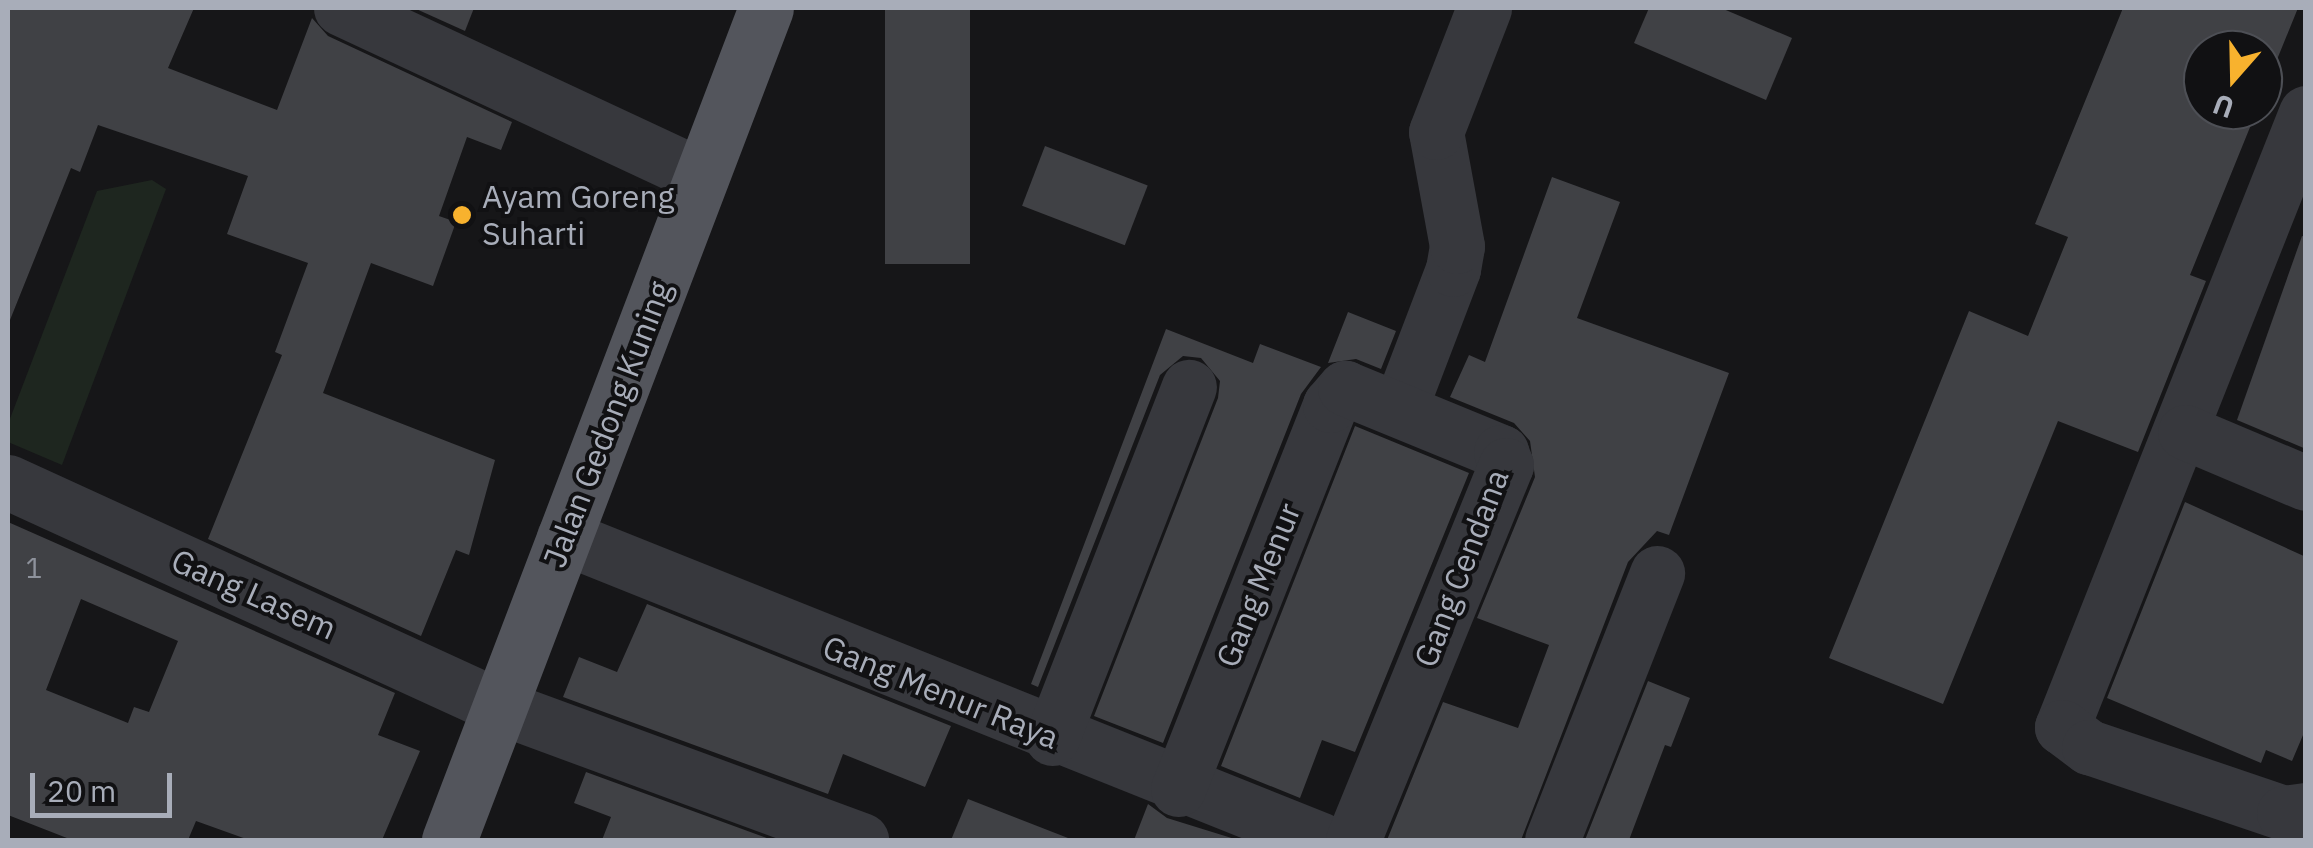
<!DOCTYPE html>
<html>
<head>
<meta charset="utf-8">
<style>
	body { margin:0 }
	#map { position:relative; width:2313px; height:848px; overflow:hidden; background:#161618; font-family:"IBM Plex Sans",sans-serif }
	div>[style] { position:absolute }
	.green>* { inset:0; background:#1e261f }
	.building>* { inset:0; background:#404145; transform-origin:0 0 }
	.street>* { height:55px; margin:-27.5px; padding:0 27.5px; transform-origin:27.5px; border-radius:27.5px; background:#37383d }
	.primary>* { height:55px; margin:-27.5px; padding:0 27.5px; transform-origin:27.5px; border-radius:27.5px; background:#53555c }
	.dots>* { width:28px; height:28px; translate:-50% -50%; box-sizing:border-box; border:5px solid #111113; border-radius:50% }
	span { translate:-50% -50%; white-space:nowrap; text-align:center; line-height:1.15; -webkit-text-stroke:8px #111113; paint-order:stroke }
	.number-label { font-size:28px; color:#8e929c }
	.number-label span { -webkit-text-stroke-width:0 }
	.poi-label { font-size:32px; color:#a8adb9 }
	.left { translate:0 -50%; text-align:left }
	.street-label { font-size:32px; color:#a8adb9 }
	.frame { position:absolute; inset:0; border:10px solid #a8adb9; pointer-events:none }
	.north { position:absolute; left:2183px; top:30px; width:100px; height:100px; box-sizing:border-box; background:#111113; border:2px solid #4d4f55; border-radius:50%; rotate:200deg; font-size:28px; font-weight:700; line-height:40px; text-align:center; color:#a8adb9 }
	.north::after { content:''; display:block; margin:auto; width:35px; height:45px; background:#f8b22e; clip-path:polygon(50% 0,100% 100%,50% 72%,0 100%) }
	.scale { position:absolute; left:30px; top:773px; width:142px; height:45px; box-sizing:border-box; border:5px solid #a8adb9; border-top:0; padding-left:12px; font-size:30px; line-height:35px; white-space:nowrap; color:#a8adb9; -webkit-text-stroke:8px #111113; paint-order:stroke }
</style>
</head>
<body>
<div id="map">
	<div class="green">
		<i style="clip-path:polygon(152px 180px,166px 189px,62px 465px,8px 442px,8px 424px,97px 191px)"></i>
	</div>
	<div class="building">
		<i style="clip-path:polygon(8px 8px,194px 8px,168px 68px,277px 110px,312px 18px,328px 36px,512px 122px,501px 150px,467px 137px,439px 216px,456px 222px,433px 286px,371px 263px,323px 393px,495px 460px,469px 555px,456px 550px,421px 636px,208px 539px,282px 355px,275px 352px,308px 263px,227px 234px,248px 176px,98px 125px,80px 172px,71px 168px,8px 325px)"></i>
		<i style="clip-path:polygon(414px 8px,474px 8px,465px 31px)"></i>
		<i style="left:885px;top:8px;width:85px;height:256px"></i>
		<i style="clip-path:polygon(1649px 8px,1721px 8px,1792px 38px,1766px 100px,1634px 43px)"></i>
		<i style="clip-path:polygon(2123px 8px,2298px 8px,2263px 94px,2263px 50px,2203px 50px,2203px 110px,2257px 110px,2190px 275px,2206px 281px,2138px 452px,2058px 421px,1943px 704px,1829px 658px,1969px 311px,2028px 336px,2068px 237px,2035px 224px)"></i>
		<i style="left:1045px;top:146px;width:110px;height:64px;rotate:21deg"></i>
		<i style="clip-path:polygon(1552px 177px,1620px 202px,1577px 318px,1729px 373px,1669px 535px,1657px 531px,1628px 562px,1521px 840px,1387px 840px,1443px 702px,1518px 728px,1549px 645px,1477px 618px,1535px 477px,1530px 441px,1514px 423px,1450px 397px,1469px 355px,1485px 362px)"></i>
		<i style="clip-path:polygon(2302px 236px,2306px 237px,2306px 449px,2237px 420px)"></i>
		<i style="clip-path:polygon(1348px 312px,1396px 331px,1381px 369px,1356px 359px,1328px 363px)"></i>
		<i style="clip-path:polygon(1166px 329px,1253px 363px,1260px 344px,1321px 367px,1301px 394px,1163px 743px,1094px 716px,1218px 398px,1220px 381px,1201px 358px,1183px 356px,1160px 375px,1038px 687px,1031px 684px)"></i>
		<i style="clip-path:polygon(1355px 426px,1469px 473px,1355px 752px,1322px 740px,1300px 798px,1221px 766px)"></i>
		<i style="clip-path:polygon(2185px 502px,2306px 557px,2306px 728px,2292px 761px,2266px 750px,2261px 763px,2107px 698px)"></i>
		<i style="clip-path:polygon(evenodd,8px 522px,395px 693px,378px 735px,420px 751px,382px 840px,249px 840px,196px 821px,188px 840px,72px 840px,8px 815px,8px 522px,81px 599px,178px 641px,149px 712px,134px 707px,128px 723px,46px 690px,81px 599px)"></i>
		<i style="clip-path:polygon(647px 604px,951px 726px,925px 787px,843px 754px,828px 794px,563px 697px,579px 657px,617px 672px)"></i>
		<i style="clip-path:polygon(1648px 681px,1690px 698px,1671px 747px,1665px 745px,1629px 840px,1585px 840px)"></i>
		<i style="clip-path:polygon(586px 772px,772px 840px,602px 840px,611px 817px,574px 803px)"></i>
		<i style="clip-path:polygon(968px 799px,1068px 838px,1068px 840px,951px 840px)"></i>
		<i style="clip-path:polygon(1148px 804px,1167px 818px,1238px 840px,1134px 840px)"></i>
	</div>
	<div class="street">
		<i style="left:341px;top:8px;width:398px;rotate:25deg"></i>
		<i style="left:2306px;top:113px;width:661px;rotate:111.67deg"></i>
		<i style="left:2062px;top:727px;width:34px;rotate:37deg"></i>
		<i style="left:2089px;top:747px;width:206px;rotate:18.7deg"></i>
		<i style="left:2284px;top:813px;width:22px;rotate:-8deg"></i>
		<i style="left:1400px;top:408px;width:149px;rotate:-69.1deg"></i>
		<i style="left:1453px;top:269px;width:23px;rotate:-80deg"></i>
		<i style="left:1457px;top:246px;width:116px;rotate:-100.4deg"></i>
		<i style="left:1436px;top:132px;width:133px;rotate:-68.8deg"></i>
		<i style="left:2185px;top:432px;width:131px;rotate:22.9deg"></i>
		<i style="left:8px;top:482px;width:541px;rotate:24.58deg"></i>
		<i style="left:500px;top:707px;width:385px;rotate:20.2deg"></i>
		<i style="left:564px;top:537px;width:815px;rotate:21.81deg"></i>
		<i style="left:1052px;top:738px;width:377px;rotate:-68.7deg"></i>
		<i style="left:1178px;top:789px;width:413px;rotate:-68.4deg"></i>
		<i style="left:1330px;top:405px;width:23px;rotate:-49deg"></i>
		<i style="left:1345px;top:388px;width:169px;rotate:22.3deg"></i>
		<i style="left:1501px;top:452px;width:14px;rotate:69deg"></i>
		<i style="left:1506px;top:465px;width:405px;rotate:112.2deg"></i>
		<i style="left:1552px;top:840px;width:287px;rotate:-68.5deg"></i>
	</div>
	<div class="primary">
		<i style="left:449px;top:840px;width:890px;rotate:-69.14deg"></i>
	</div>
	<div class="dots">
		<i style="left:462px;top:215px;background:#f8b22e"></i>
	</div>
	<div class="number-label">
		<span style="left:34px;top:568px">1</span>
	</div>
	<div class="poi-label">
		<span class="left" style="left:482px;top:215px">Ayam Goreng<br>Suharti</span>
	</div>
	<div class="street-label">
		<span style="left:607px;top:424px;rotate:-69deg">Jalan Gedong Kuning</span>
		<span style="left:1461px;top:568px;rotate:-69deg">Gang Cendana</span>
		<span style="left:1258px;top:585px;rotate:-68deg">Gang Menur</span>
		<span style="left:254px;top:594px;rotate:24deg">Gang Lasem</span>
		<span style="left:941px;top:692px;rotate:22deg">Gang Menur Raya</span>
	</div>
	<div class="frame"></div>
	<div class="north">U</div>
	<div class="scale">20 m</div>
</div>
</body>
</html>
